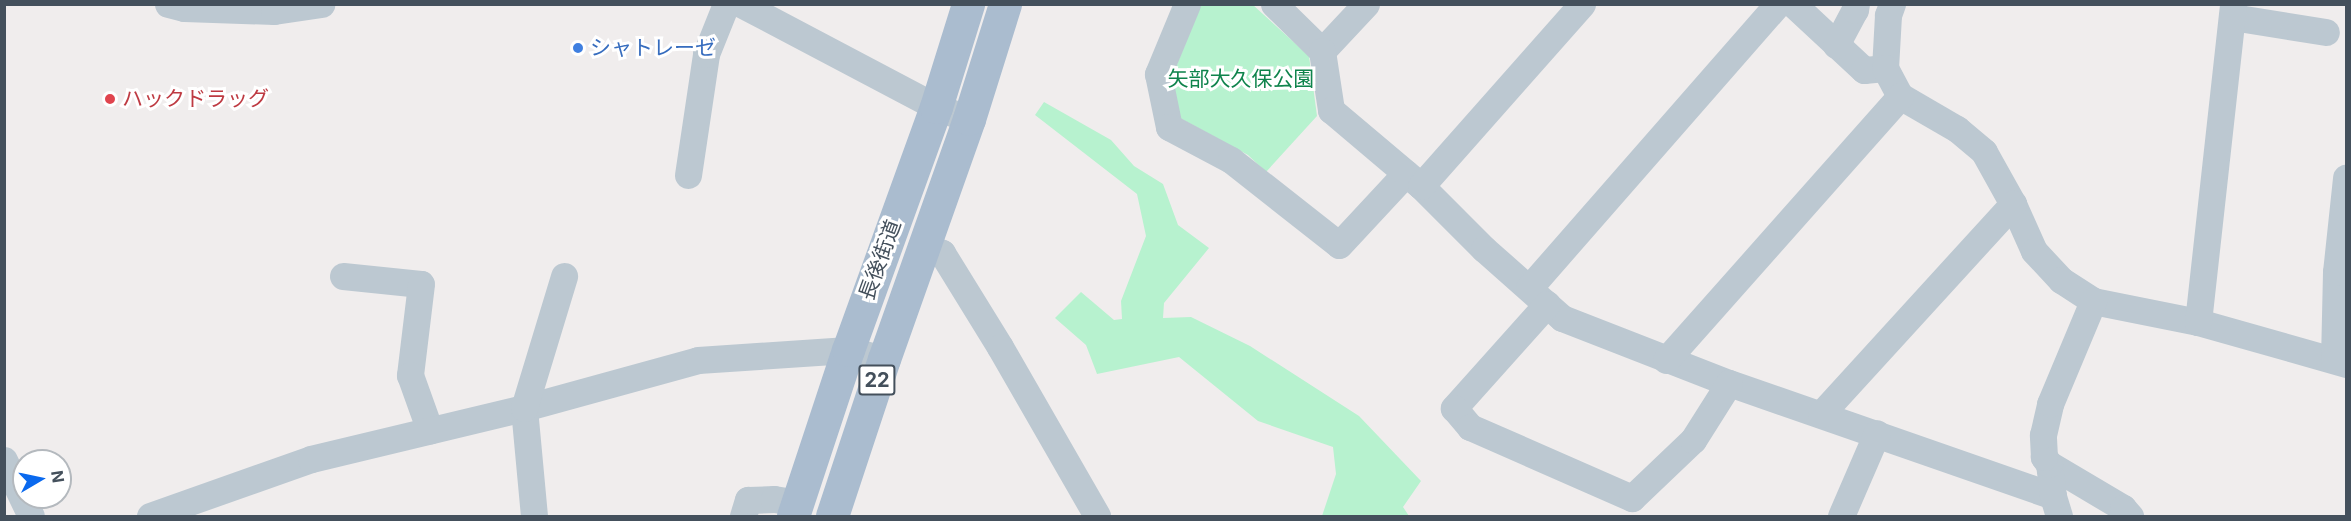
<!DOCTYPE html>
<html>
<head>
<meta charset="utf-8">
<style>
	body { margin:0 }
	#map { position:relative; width:2351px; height:521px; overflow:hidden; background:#f0eded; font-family:Inter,"Noto Sans JP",sans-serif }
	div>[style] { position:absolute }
	.green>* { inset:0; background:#b7f2cf }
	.street>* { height:27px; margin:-13.5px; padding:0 13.5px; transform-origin:13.5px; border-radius:13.5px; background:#bcc8d1 }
	.primary>* { height:33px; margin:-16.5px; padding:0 16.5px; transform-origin:16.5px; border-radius:16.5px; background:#aabccf }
	.dots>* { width:16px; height:16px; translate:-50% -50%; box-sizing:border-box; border:3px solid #fff; border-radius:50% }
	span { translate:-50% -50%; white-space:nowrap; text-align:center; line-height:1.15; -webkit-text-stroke:6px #fff; paint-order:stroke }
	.shield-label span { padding:2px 4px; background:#fff; border:2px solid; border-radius:4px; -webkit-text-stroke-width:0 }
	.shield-label { font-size:20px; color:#44505c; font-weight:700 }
	.shop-label { font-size:21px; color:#366cbe }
	.left { translate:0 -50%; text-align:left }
	.park-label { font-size:21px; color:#0f844c }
	.health-label { font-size:21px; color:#be3a42 }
	.street-label { font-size:21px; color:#44505c }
	.frame { position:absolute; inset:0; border:6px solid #44505c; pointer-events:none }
	.north { position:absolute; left:12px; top:449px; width:60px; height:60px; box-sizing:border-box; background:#fff; border:2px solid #b4b9be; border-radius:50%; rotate:81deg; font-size:16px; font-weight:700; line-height:24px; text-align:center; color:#44505c }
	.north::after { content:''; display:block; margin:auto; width:21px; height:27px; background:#0a69ee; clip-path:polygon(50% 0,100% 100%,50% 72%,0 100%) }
</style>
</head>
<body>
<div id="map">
	<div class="green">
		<i style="clip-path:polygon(1201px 5px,1253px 5px,1309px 56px,1317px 116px,1266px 172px,1248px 155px,1178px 117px,1173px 74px)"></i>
		<i style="clip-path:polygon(1044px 102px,1111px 140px,1134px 166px,1163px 184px,1178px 225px,1209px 248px,1164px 303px,1163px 318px,1191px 317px,1250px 346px,1359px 416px,1421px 481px,1403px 507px,1409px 516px,1322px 516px,1336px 474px,1333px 447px,1258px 421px,1179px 357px,1097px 374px,1086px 345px,1055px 318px,1081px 292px,1114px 320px,1122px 319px,1121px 301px,1146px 236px,1137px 194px,1035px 115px)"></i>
	</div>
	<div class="street">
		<i style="left:168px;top:4px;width:16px;rotate:14deg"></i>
		<i style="left:184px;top:8px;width:90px;rotate:1.9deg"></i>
		<i style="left:274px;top:11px;width:48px;rotate:-8.5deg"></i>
		<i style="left:741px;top:4px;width:221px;rotate:27.8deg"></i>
		<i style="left:936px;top:107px;width:35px;rotate:20deg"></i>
		<i style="left:1187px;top:4px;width:76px;rotate:112.5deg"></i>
		<i style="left:1158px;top:74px;width:54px;rotate:78.3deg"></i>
		<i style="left:1169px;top:127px;width:70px;rotate:28deg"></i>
		<i style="left:1231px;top:160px;width:137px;rotate:38.2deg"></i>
		<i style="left:1339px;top:245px;width:98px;rotate:-47.1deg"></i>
		<i style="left:1274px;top:4px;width:67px;rotate:44.4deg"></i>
		<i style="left:1366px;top:4px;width:64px;rotate:133.1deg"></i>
		<i style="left:1322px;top:51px;width:60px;rotate:81.3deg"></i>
		<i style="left:1331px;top:110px;width:118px;rotate:40.2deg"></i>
		<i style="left:1421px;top:186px;width:89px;rotate:45deg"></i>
		<i style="left:1484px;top:249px;width:104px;rotate:41.5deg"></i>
		<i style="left:1562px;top:318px;width:179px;rotate:21.3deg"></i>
		<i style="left:1729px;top:383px;width:343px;rotate:19.2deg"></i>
		<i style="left:1793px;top:4px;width:97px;rotate:42.9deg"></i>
		<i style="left:1864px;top:70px;width:21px;rotate:-5deg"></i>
		<i style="left:1892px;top:4px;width:12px;rotate:110deg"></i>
		<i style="left:1888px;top:15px;width:53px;rotate:93.2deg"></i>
		<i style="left:1885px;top:68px;width:32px;rotate:62deg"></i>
		<i style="left:1900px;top:96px;width:66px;rotate:30.1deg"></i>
		<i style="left:1957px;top:129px;width:35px;rotate:40deg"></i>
		<i style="left:1984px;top:152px;width:60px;rotate:60.9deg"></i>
		<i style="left:2013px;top:204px;width:51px;rotate:65.9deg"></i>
		<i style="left:2034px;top:251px;width:40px;rotate:47deg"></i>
		<i style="left:2061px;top:280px;width:38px;rotate:33deg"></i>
		<i style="left:2093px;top:301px;width:107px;rotate:11.3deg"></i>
		<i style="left:2198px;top:322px;width:154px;rotate:15.8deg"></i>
		<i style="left:2232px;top:17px;width:95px;rotate:9.1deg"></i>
		<i style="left:1836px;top:45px;width:40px;rotate:-62deg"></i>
		<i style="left:1855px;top:10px;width:6px;rotate:-81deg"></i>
		<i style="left:688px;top:175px;width:122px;rotate:-81.5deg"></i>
		<i style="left:706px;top:54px;width:54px;rotate:-68.2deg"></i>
		<i style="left:1421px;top:186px;width:243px;rotate:-48.5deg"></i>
		<i style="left:924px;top:245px;width:20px;rotate:24deg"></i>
		<i style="left:942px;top:253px;width:110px;rotate:58.3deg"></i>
		<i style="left:1000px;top:347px;width:195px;rotate:60.1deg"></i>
		<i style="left:343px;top:276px;width:78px;rotate:5.9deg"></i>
		<i style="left:421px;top:284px;width:92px;rotate:96.9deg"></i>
		<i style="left:410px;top:375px;width:59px;rotate:70.3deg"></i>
		<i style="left:1529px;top:288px;width:378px;rotate:-48.8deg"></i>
		<i style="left:1547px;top:304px;width:140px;rotate:131.8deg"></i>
		<i style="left:1454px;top:408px;width:25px;rotate:50deg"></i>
		<i style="left:1470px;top:427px;width:177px;rotate:23.7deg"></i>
		<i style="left:1632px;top:498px;width:84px;rotate:-43.6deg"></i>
		<i style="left:1693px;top:440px;width:67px;rotate:-57.7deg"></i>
		<i style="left:2198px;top:322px;width:320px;rotate:-83.7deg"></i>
		<i style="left:1666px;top:360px;width:353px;rotate:-48.4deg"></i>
		<i style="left:2334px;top:360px;width:88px;rotate:-88.7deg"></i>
		<i style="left:2336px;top:272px;width:95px;rotate:-83.9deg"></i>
		<i style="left:1821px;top:414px;width:285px;rotate:-47.6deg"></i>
		<i style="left:4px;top:460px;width:62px;rotate:64.3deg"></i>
		<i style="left:2049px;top:464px;width:86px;rotate:30.7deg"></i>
		<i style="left:2123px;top:508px;width:11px;rotate:49deg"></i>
		<i style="left:150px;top:516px;width:171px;rotate:-19.5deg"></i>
		<i style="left:311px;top:459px;width:219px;rotate:-13.5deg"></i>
		<i style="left:524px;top:408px;width:180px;rotate:-15.4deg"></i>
		<i style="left:698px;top:360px;width:150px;rotate:-3.8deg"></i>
		<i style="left:848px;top:350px;width:37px;rotate:14deg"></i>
		<i style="left:534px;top:516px;width:108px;rotate:-95.3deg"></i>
		<i style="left:524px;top:408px;width:138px;rotate:-73.1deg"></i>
		<i style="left:743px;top:516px;width:17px;rotate:-73deg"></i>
		<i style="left:748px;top:500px;width:26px;rotate:-2deg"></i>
		<i style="left:774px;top:499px;width:24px;rotate:9deg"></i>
		<i style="left:1841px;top:516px;width:90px;rotate:-66.6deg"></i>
		<i style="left:2059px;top:516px;width:21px;rotate:-107deg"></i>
		<i style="left:2053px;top:496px;width:32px;rotate:-97deg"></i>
		<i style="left:2049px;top:464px;width:9px;rotate:-126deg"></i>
		<i style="left:2044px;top:457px;width:22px;rotate:-93deg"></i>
		<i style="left:2043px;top:435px;width:32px;rotate:-77deg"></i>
		<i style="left:2050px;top:404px;width:112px;rotate:-67.3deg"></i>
	</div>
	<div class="primary">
		<i style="left:793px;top:516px;width:175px;rotate:-71.7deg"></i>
		<i style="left:848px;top:350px;width:258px;rotate:-70.1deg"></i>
		<i style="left:936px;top:107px;width:108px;rotate:-72.7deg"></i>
		<i style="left:832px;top:516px;width:165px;rotate:-71.7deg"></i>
		<i style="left:884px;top:359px;width:255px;rotate:-70.5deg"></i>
		<i style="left:969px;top:119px;width:121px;rotate:-72.6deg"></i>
	</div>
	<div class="dots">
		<i style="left:578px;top:48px;background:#3f7fe0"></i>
		<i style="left:110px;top:99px;background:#e0444e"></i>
	</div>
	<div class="shield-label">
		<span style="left:877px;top:380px">22</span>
	</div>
	<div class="shop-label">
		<span class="left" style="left:590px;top:48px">シャトレーゼ</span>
	</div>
	<div class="park-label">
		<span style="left:1241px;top:79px">矢部大久保公園</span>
	</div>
	<div class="health-label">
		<span class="left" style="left:122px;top:99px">ハックドラッグ</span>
	</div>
	<div class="street-label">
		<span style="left:880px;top:260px;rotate:-70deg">長後街道</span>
	</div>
	<div class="frame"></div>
	<div class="north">N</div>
</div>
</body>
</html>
